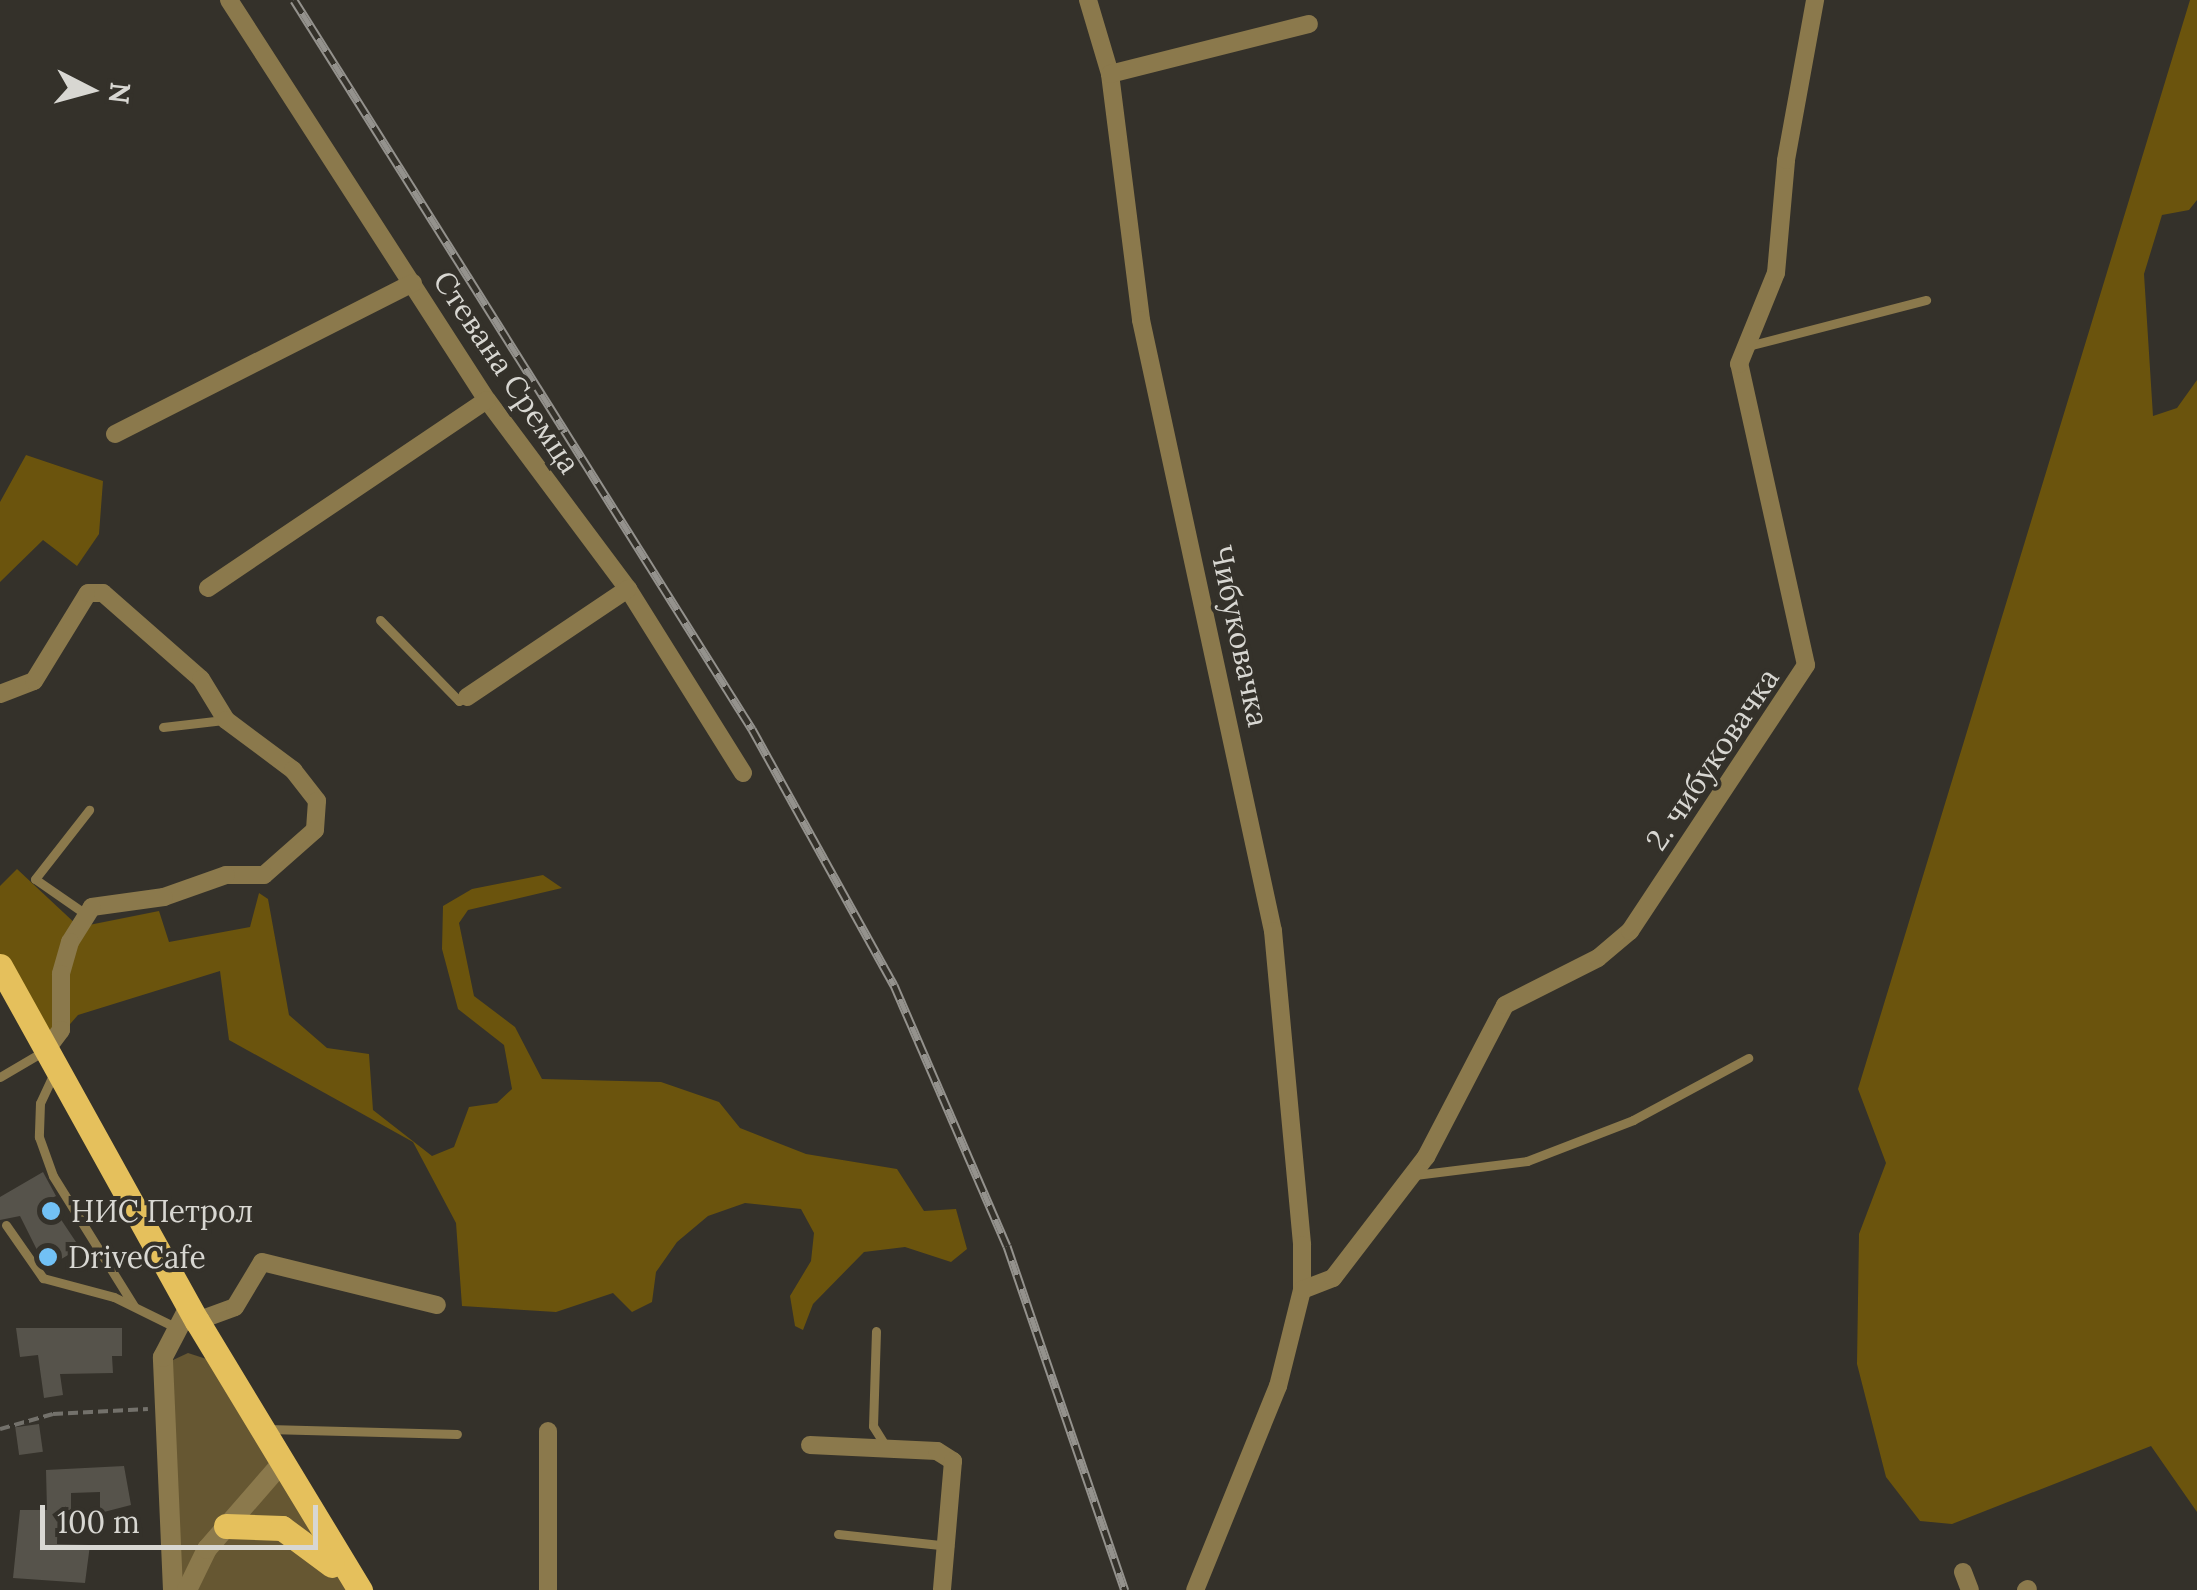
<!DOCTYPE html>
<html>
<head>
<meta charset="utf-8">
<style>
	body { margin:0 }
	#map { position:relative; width:2197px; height:1590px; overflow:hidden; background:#34312a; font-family:Lora,serif }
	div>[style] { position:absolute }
	.green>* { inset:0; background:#665732 }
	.forest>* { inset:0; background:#6b540d }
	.building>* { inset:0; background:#56534b; transform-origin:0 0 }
	.path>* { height:4px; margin-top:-2px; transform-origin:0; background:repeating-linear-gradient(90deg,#73716b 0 10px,transparent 0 15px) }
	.service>* { height:9px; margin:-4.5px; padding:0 4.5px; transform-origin:4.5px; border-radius:4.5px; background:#8b794c }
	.minor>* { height:18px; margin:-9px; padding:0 9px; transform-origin:9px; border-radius:9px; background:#8b794c }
	.tertiary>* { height:20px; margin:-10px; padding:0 10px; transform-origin:10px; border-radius:10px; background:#8b794c }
	.primary>* { height:25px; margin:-12.5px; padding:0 12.5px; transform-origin:12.5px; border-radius:12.5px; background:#e5c05c }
	.rail>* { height:9px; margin-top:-4.5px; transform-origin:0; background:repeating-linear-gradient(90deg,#34312a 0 15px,#94928d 0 30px); box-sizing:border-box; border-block:2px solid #94928d }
	.dots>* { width:28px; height:28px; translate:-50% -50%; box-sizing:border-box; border:5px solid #34312a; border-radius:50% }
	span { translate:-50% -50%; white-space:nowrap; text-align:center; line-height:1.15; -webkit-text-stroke:8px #34312a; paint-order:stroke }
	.street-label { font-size:30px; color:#d8d7d2 }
	.poi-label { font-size:30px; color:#d8d7d2 }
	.left { translate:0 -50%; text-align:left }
	.north { position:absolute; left:40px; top:40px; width:100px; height:100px; -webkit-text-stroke:8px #34312a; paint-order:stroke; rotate:96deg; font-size:28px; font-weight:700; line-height:40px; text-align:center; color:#d8d7d2 }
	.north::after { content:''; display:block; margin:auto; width:35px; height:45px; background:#d8d7d2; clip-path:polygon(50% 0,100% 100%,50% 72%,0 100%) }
	.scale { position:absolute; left:40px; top:1505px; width:278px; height:45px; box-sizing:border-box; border:5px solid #d8d7d2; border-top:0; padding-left:12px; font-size:30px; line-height:35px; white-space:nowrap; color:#d8d7d2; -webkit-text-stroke:8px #34312a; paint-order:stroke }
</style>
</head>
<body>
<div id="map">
	<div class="green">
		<i style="clip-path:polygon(188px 1353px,222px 1364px,360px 1590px,173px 1590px,163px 1385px,173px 1360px)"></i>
	</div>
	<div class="forest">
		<i style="clip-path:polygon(2190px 0,2197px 0,2197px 200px,2189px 210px,2162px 215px,2144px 274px,2153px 416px,2177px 408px,2197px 380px,2197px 1512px,2151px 1446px,1952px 1524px,1920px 1521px,1886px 1477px,1857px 1364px,1859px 1234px,1886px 1163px,1858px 1089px)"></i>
		<i style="clip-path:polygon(26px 455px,103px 481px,99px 534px,77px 566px,43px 540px,0 582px,0 502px)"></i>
		<i style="clip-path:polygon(17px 869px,79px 927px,159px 911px,169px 942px,250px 927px,259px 893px,268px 899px,289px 1015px,327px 1048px,369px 1054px,373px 1110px,432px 1156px,454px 1147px,469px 1107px,497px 1103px,512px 1089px,504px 1045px,458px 1009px,442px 949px,443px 906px,472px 889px,543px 875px,562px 888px,468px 910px,459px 923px,474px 996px,515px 1027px,542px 1079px,661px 1082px,719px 1102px,740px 1128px,806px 1154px,897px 1169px,924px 1211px,956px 1209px,967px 1249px,951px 1262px,905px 1247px,864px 1252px,813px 1304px,803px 1330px,795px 1326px,790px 1296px,811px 1261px,814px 1233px,801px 1209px,745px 1203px,708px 1216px,677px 1242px,656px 1272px,652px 1302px,632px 1312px,613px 1293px,556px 1312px,462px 1306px,456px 1223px,413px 1142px,229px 1040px,220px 971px,78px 1015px,57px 1039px,0 966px,0 886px)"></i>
	</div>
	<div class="building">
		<i style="clip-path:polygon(43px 1172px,56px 1196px,48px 1200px,80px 1248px,46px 1268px,20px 1216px,0 1220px,0 1197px)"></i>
		<i style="clip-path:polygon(16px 1328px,122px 1328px,122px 1356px,112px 1356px,113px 1373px,60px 1374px,63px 1395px,44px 1398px,38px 1355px,20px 1357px)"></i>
		<i style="left:39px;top:1424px;width:28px;height:24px;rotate:82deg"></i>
		<i style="clip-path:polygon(124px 1466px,131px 1505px,100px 1513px,100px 1492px,71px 1493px,71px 1510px,58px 1510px,57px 1544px,90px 1545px,85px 1583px,13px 1578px,20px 1510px,47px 1510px,46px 1470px)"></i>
	</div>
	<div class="path">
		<i style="left:0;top:1429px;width:55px;rotate:-15.8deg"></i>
		<i style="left:53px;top:1414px;width:95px;rotate:-3deg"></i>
	</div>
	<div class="service">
		<i style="left:1748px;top:346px;width:184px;rotate:-14.5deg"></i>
		<i style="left:380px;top:620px;width:113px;rotate:45.7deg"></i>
		<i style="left:459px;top:701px;width:9px;rotate:-27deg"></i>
		<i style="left:163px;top:727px;width:61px;rotate:-6.5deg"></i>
		<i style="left:87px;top:915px;width:63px;rotate:-145.3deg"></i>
		<i style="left:35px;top:879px;width:88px;rotate:-52deg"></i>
		<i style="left:55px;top:1071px;width:35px;rotate:115deg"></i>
		<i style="left:40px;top:1103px;width:34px;rotate:92deg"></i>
		<i style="left:39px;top:1137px;width:41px;rotate:70.3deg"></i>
		<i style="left:53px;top:1176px;width:153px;rotate:58.1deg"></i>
		<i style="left:0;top:1077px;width:51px;rotate:-30.6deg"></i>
		<i style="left:1415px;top:1175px;width:113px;rotate:-7.1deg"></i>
		<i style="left:1527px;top:1161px;width:114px;rotate:-21.1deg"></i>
		<i style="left:1633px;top:1120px;width:131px;rotate:-28.3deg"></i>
		<i style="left:6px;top:1225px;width:65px;rotate:55.1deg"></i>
		<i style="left:43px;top:1278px;width:73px;rotate:15deg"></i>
		<i style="left:114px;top:1297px;width:66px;rotate:26.2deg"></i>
		<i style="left:876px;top:1331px;width:95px;rotate:91.8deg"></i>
		<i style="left:873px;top:1426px;width:22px;rotate:58deg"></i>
		<i style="left:268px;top:1429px;width:189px;rotate:1.5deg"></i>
		<i style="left:838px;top:1534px;width:112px;rotate:6.2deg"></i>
	</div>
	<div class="minor">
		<i style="left:229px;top:0;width:476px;rotate:57.2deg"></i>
		<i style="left:487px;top:400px;width:236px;rotate:53.3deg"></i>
		<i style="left:628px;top:589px;width:217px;rotate:58deg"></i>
		<i style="left:1088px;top:0;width:77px;rotate:73.4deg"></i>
		<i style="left:1110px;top:74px;width:248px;rotate:82.8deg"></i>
		<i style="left:1141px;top:320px;width:625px;rotate:77.81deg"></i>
		<i style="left:1273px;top:931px;width:315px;rotate:84.7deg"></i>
		<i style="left:1302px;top:1245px;width:45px;rotate:90deg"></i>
		<i style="left:1302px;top:1290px;width:99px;rotate:104deg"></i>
		<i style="left:1278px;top:1386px;width:220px;rotate:112.1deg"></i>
		<i style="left:1110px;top:74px;width:205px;rotate:-14.1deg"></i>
		<i style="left:115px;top:434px;width:334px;rotate:-26.9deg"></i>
		<i style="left:208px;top:588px;width:336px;rotate:-34deg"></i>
		<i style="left:0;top:694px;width:36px;rotate:-21deg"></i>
		<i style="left:34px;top:681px;width:103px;rotate:-58.5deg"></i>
		<i style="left:88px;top:593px;width:15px"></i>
		<i style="left:103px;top:593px;width:130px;rotate:41.3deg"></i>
		<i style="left:201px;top:679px;width:48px;rotate:58.6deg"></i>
		<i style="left:226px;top:720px;width:84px;rotate:36.7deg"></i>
		<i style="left:293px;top:770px;width:39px;rotate:52deg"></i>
		<i style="left:317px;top:801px;width:29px;rotate:94deg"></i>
		<i style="left:315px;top:830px;width:68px;rotate:138.6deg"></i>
		<i style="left:264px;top:875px;width:38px;rotate:180deg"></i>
		<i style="left:226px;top:875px;width:66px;rotate:160.5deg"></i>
		<i style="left:164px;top:897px;width:73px;rotate:172.1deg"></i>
		<i style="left:92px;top:907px;width:41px;rotate:122.2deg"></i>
		<i style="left:70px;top:942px;width:33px;rotate:106deg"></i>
		<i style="left:61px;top:974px;width:56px;rotate:90deg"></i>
		<i style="left:61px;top:1030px;width:25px;rotate:127deg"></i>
		<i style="left:467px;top:697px;width:194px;rotate:-33.9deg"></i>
		<i style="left:1302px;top:1290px;width:33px;rotate:-21deg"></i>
		<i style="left:1333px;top:1278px;width:153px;rotate:-52.5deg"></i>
		<i style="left:1426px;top:1157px;width:171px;rotate:-62.5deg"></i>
		<i style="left:1505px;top:1005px;width:104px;rotate:-26.8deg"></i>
		<i style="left:1598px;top:958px;width:42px;rotate:-40.2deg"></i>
		<i style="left:1630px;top:931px;width:319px;rotate:-56.5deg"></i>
		<i style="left:1806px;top:665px;width:308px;rotate:-102.5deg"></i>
		<i style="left:1739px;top:364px;width:98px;rotate:-67.9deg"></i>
		<i style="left:1776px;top:273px;width:113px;rotate:-84.9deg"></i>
		<i style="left:1786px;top:160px;width:163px;rotate:-79.7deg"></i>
		<i style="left:197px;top:1321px;width:40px;rotate:-20.2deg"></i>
		<i style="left:235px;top:1307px;width:52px;rotate:-59deg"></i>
		<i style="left:262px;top:1262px;width:180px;rotate:13.8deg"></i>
		<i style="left:548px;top:1431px;width:159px;rotate:90deg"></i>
		<i style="left:810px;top:1445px;width:127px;rotate:2.7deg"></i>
		<i style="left:937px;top:1451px;width:19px;rotate:32deg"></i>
		<i style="left:953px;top:1461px;width:129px;rotate:94.9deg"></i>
		<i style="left:1963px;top:1572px;width:19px;rotate:69deg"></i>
		<i style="left:2026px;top:1590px;width:2px;rotate:-27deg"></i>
	</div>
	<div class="tertiary">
		<i style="left:173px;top:1590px;width:233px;rotate:-92.5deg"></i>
		<i style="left:163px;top:1357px;width:56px;rotate:-62.5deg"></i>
		<i style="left:187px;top:1590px;width:46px;rotate:-64deg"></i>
		<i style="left:207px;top:1549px;width:113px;rotate:-49deg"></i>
	</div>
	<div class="primary">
		<i style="left:0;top:966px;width:406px;rotate:61deg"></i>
		<i style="left:197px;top:1321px;width:315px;rotate:58.8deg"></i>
		<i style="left:226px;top:1526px;width:56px;rotate:2deg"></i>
		<i style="left:282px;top:1528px;width:62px;rotate:36.5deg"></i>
	</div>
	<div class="rail">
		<i style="left:294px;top:0;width:861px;rotate:57.86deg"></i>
		<i style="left:752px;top:729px;width:293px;rotate:61deg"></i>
		<i style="left:894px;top:985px;width:284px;rotate:66.6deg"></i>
		<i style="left:1007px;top:1246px;width:364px;rotate:71.1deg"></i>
	</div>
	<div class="dots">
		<i style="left:51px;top:1211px;background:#72c1f5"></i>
		<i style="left:48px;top:1257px;background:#72c1f5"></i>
	</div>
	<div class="street-label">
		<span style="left:507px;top:372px;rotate:56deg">Стевана Сремца</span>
		<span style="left:1240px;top:636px;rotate:78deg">Чибуковачка</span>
		<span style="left:1712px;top:759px;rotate:-56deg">2. чибуковачка</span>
	</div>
	<div class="poi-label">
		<span class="left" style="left:71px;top:1211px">НИС Петрол</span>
		<span class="left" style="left:68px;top:1257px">DriveCafe</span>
	</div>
	<div class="north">N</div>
	<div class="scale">100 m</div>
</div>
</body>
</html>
